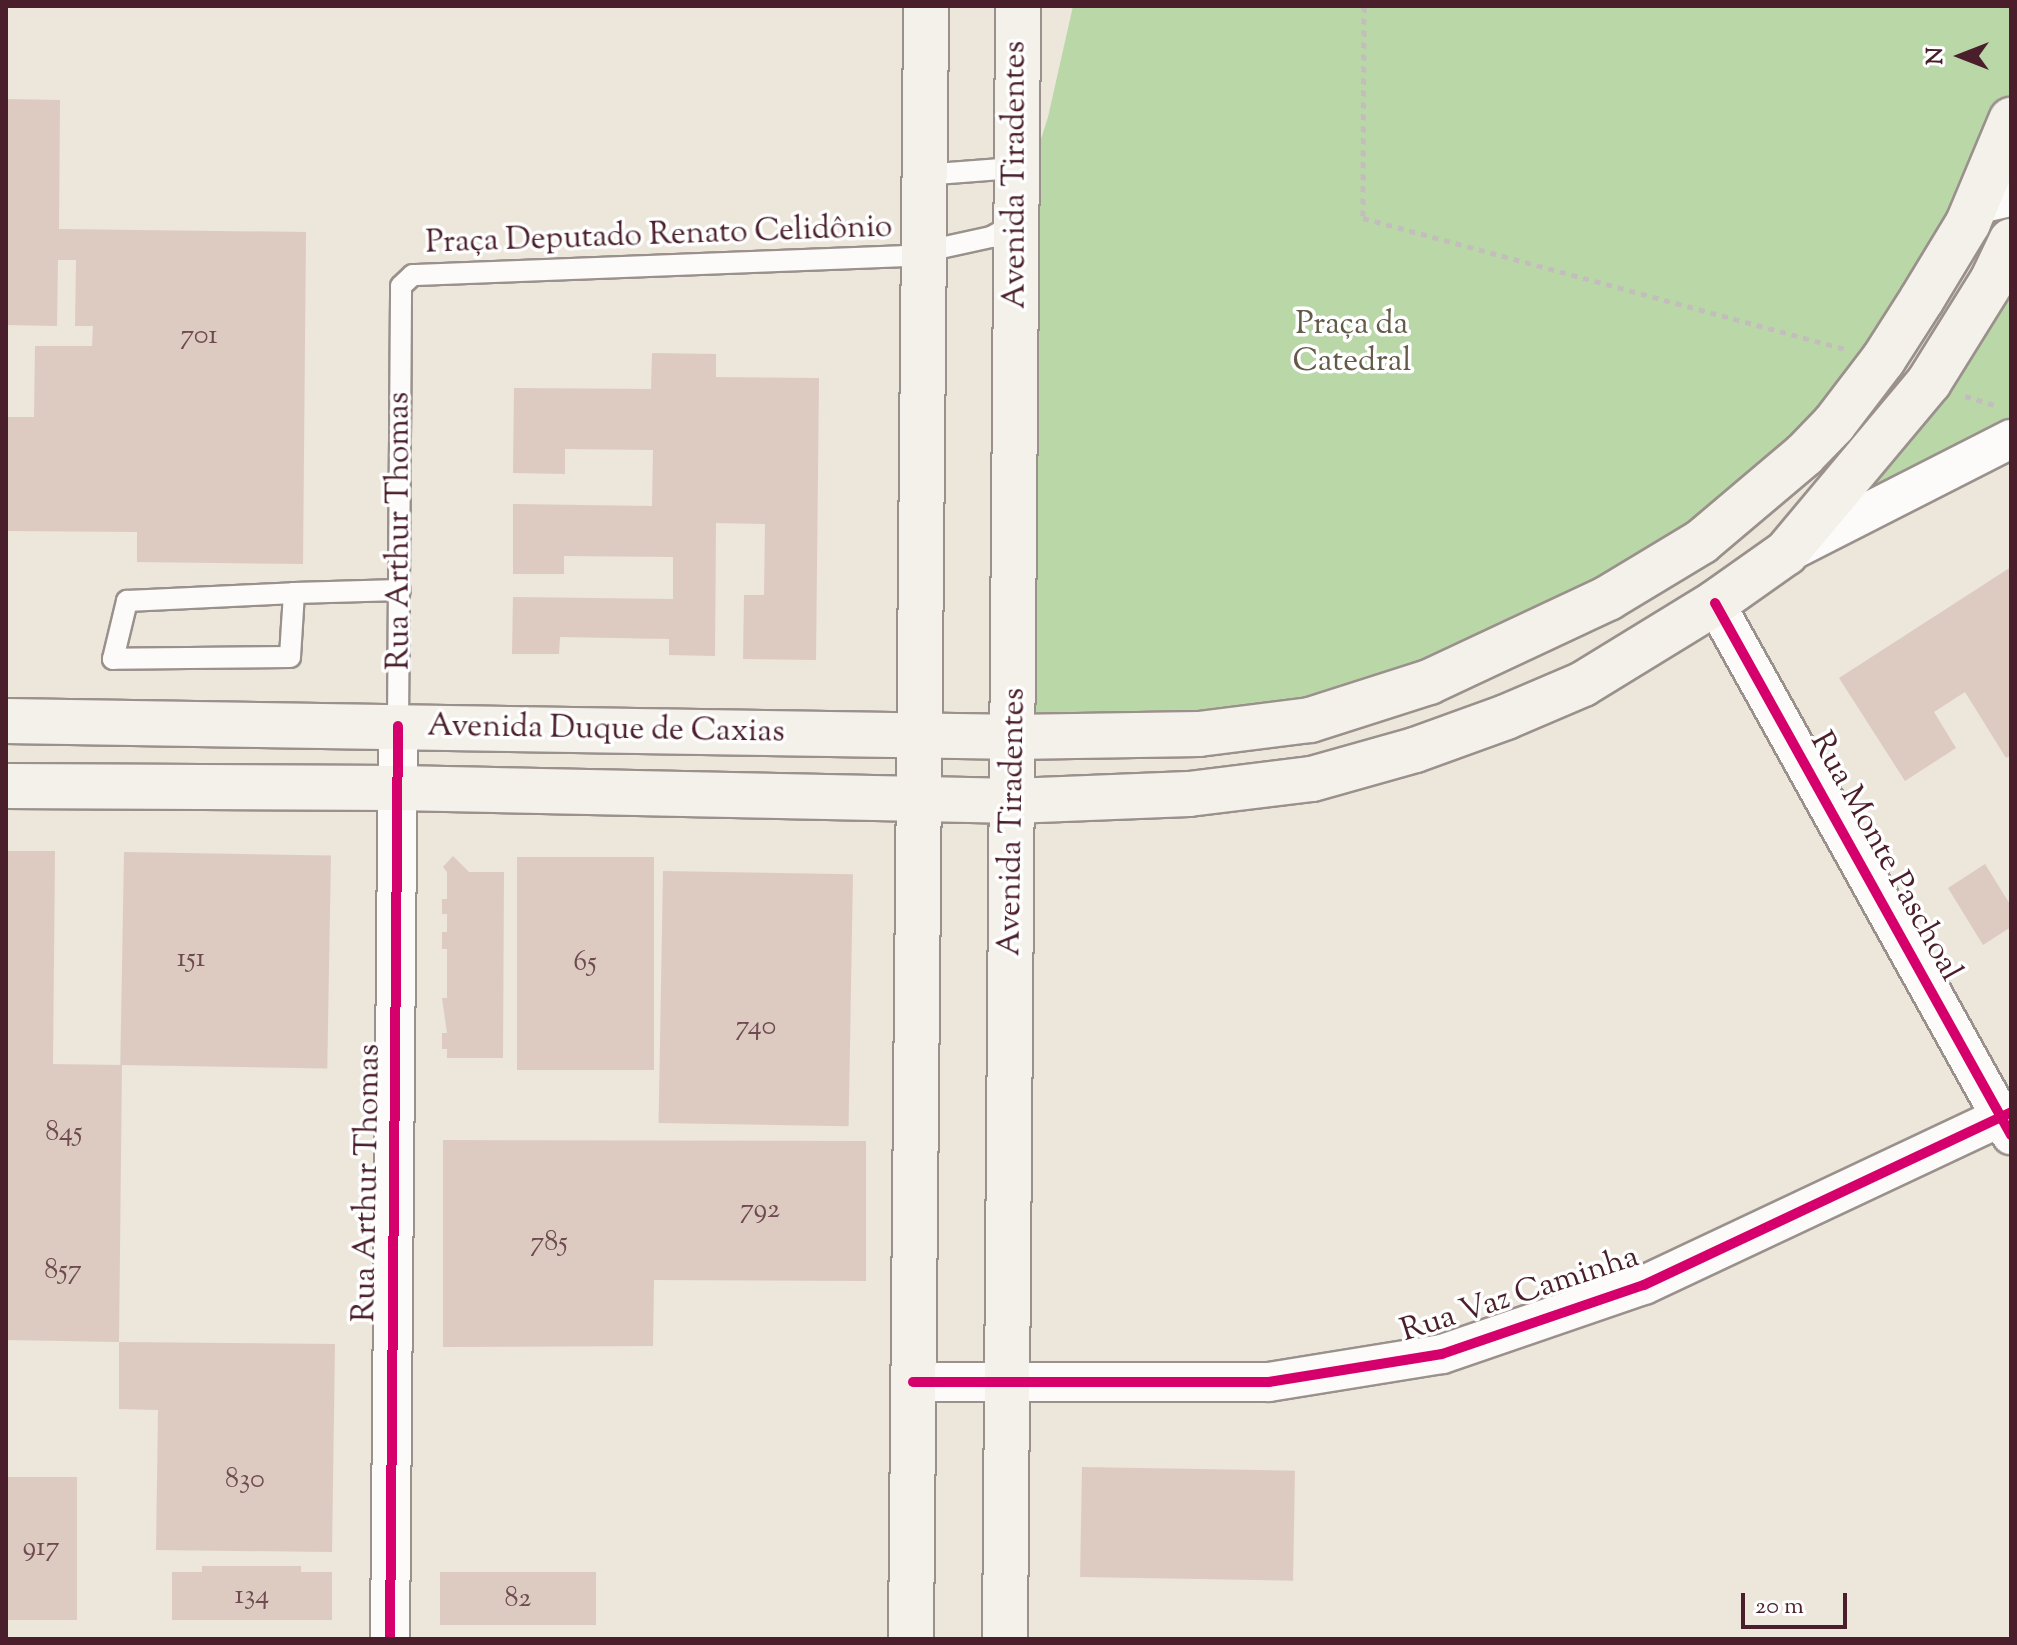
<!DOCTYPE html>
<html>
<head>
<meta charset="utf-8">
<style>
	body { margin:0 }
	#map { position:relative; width:2017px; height:1645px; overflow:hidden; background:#ece6db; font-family:"Sorts Mill Goudy",serif }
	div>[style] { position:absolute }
	.green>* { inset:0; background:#bad7a8 }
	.building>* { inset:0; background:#ddcbc2; transform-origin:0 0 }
	.path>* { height:5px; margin-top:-2.5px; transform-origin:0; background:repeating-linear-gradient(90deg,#c3bdbc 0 6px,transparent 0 12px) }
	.roads { filter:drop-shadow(2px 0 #9a908c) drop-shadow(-2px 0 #9a908c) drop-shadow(0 2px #9a908c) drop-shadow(0 -2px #9a908c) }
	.service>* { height:20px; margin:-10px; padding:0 10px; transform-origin:10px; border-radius:10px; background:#fcfbfa }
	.minor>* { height:38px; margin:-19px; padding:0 19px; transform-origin:19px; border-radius:19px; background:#fcfbfa }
	.secondary>* { height:44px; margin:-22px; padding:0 22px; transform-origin:22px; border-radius:22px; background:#f4f1eb }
	.cycleway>* { height:10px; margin:-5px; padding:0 5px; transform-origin:5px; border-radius:5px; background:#d6006c }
	span { translate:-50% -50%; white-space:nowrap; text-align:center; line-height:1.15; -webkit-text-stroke:7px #fff; paint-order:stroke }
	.number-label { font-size:28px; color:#6f4a51 }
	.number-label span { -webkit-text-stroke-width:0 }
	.street-label { font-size:32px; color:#4a1f2b }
	.park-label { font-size:32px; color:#635b48 }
	.frame { position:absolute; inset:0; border:8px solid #4a1f2b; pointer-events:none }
	.north { position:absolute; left:1921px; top:16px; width:80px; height:80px; -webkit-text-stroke:6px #fff; paint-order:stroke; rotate:270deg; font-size:22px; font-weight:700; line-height:32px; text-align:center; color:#4a1f2b }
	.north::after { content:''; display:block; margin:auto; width:28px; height:36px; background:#4a1f2b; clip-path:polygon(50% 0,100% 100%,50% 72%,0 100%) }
	.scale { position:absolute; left:1741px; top:1593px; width:106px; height:36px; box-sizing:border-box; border:4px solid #4a1f2b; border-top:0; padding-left:10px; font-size:24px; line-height:28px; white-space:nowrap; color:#4a1f2b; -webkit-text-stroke:6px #fff; paint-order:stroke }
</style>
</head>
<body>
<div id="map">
	<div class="green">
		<i style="clip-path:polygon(1073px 6px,2011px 6px,2011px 120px,1883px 360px,1701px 542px,1310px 720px,1013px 737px,1014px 224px,1048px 117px)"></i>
		<i style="clip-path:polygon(2011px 241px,2011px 439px,1805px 527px)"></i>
	</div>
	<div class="building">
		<i style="clip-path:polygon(6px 99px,60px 100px,59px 229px,306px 232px,303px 564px,137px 562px,137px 532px,6px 531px,6px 417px,34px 417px,35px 346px,92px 346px,93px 326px,75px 326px,76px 260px,58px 260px,57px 326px,6px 325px)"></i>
		<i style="clip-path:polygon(652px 353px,716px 354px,716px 377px,819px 378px,816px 660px,743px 659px,744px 595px,764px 595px,765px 524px,716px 523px,715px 656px,669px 655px,669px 639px,560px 637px,559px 654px,512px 654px,513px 597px,673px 599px,673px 557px,564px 556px,564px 574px,513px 574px,513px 504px,652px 506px,653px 450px,565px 449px,565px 474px,513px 473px,514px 388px,651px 389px)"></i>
		<i style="clip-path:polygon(2011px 567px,2011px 755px,2006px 758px,1965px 692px,1934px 712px,1956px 748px,1905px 781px,1839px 678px)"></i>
		<i style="clip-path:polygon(6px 851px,55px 851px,53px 1064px,122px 1065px,119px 1342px,335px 1344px,332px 1552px,156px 1550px,158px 1410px,119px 1409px,119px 1342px,6px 1340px)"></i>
		<i style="left:124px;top:852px;width:207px;height:213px;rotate:1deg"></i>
		<i style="clip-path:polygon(453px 856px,469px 872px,504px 872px,503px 1058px,447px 1058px,447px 1049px,442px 1049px,442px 1033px,447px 1033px,442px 998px,447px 998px,447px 949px,442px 949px,442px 932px,447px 932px,447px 914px,442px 914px,442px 899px,447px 899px,447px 872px,443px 867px)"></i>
		<i style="left:517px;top:857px;width:137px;height:213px"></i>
		<i style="clip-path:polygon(1985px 864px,2011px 906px,2011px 927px,1983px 945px,1948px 888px)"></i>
		<i style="left:663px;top:871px;width:190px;height:252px;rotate:1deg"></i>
		<i style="clip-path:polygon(443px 1140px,866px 1141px,866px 1281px,654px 1280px,653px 1346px,443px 1347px)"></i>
		<i style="left:1082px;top:1467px;width:213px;height:110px;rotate:1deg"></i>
		<i style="left:6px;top:1477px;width:71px;height:143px"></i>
		<i style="clip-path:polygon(202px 1566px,301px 1566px,301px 1572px,332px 1572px,332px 1620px,172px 1620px,172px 1572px,202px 1572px)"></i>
		<i style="left:440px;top:1572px;width:156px;height:53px"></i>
	</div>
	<div class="path">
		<i style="left:1364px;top:6px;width:212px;rotate:90.3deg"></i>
		<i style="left:1363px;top:218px;width:499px;rotate:15.2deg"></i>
		<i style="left:1965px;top:396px;width:34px;rotate:17deg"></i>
	</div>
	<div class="roads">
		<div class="service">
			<i style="left:923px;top:175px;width:91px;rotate:-4.4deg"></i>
			<i style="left:294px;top:593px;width:64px;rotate:93.6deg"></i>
			<i style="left:290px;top:657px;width:177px;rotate:179.4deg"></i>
			<i style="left:113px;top:659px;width:60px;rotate:-76.4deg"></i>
			<i style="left:127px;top:601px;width:167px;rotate:-2.7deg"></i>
			<i style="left:294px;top:593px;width:106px;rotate:-1.6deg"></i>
			<i style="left:398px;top:726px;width:440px;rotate:-89.6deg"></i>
			<i style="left:401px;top:286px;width:16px;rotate:-43deg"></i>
			<i style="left:413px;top:275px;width:491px;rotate:-2.2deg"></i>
			<i style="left:904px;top:256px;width:89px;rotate:-12.3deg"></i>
			<i style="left:991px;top:237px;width:26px;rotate:-29deg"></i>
		</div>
		<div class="minor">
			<i style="left:1975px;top:205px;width:37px;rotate:-13deg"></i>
			<i style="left:1789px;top:552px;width:249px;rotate:-27deg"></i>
			<i style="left:1715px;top:603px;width:609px;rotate:60.91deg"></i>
			<i style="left:913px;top:1382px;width:356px"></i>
			<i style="left:1269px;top:1382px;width:175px;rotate:-9.2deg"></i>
			<i style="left:1442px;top:1354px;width:213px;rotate:-18.9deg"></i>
			<i style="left:1644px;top:1285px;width:406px;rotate:-25.2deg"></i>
			<i style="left:390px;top:1639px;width:913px;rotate:-89.5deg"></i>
		</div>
		<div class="secondary">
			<i style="left:6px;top:721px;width:1007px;rotate:0.91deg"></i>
			<i style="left:1013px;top:737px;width:186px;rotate:-0.9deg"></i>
			<i style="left:1199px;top:734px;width:112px;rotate:-7.2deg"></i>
			<i style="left:1310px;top:720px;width:125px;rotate:-17.7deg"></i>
			<i style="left:1429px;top:682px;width:198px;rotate:-25.1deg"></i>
			<i style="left:1608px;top:598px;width:109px;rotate:-31.1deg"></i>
			<i style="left:1701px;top:542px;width:135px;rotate:-40.2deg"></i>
			<i style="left:1804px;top:455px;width:43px;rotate:-45.9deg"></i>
			<i style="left:1834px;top:424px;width:81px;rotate:-52.6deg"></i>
			<i style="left:1883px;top:360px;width:72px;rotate:-57.4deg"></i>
			<i style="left:1922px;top:299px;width:89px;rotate:-58.8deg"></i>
			<i style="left:1968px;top:223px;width:112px;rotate:-67.3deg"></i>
			<i style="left:6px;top:786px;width:391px;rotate:0.3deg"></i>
			<i style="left:397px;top:788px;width:616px;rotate:1.21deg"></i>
			<i style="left:1013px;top:801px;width:176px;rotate:-2.3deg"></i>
			<i style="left:1189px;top:794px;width:124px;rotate:-7deg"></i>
			<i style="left:1312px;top:779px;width:107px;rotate:-15.7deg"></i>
			<i style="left:1415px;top:750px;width:97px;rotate:-19.9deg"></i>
			<i style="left:1506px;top:717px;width:84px;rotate:-23.2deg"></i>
			<i style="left:1583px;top:684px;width:155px;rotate:-31.5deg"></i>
			<i style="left:1715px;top:603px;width:87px;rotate:-35.2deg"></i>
			<i style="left:1786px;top:553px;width:223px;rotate:-50.1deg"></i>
			<i style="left:1929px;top:382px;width:121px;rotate:-58.1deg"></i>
			<i style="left:1993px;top:279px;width:42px;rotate:-64.7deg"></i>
			<i style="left:911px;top:1639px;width:1633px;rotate:-89.47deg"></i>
			<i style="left:1005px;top:1639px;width:1633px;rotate:-89.54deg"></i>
		</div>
	</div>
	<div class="cycleway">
		<i style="left:1715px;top:603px;width:609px;rotate:60.91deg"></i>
		<i style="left:913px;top:1382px;width:356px"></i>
		<i style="left:1269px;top:1382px;width:175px;rotate:-9.2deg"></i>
		<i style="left:1442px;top:1354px;width:213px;rotate:-18.9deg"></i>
		<i style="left:1644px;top:1285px;width:406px;rotate:-25.2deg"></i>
		<i style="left:390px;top:1639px;width:913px;rotate:-89.5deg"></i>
	</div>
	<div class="number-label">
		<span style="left:199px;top:336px">701</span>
		<span style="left:191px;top:959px">151</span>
		<span style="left:585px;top:963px">65</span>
		<span style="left:756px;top:1027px">740</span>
		<span style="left:64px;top:1133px">845</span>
		<span style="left:760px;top:1210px">792</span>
		<span style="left:549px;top:1243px">785</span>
		<span style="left:63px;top:1271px">857</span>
		<span style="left:245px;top:1480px">830</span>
		<span style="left:41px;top:1548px">917</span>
		<span style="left:252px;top:1596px">134</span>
		<span style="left:518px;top:1599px">82</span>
	</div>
	<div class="street-label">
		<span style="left:1016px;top:175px;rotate:-90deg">Avenida Tiradentes</span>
		<span style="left:659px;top:236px;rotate:-2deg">Praça Deputado Renato Celidônio</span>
		<span style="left:400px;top:531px;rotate:-90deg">Rua Arthur Thomas</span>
		<span style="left:606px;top:730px;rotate:1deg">Avenida Duque de Caxias</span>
		<span style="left:1013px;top:822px;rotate:-89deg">Avenida Tiradentes</span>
		<span style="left:1885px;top:857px;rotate:61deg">Rua Monte Paschoal</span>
		<span style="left:368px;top:1183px;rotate:-89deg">Rua Arthur Thomas</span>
		<span style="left:1520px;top:1295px;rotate:-18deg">Rua Vaz Caminha</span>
	</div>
	<div class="park-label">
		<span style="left:1352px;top:344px">Praça da<br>Catedral</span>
	</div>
	<div class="frame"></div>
	<div class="north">N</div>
	<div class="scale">20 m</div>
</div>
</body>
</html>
